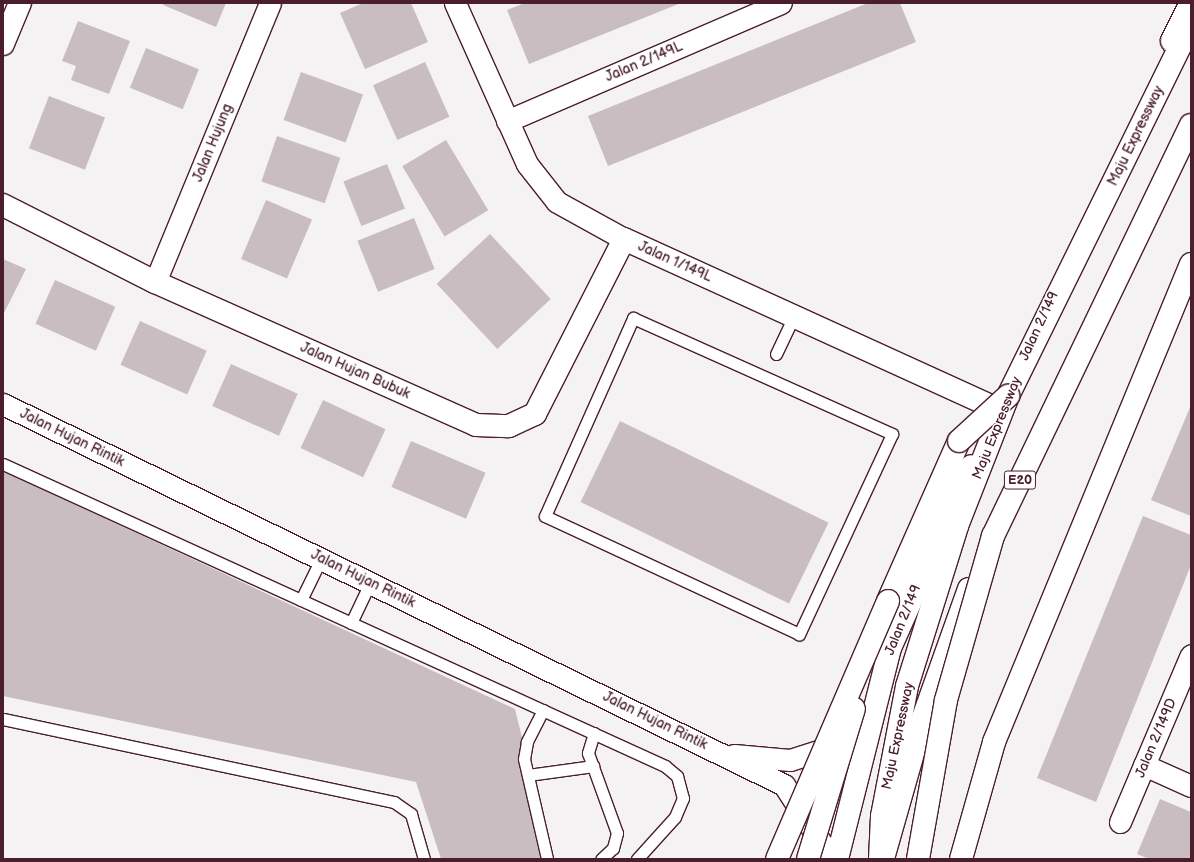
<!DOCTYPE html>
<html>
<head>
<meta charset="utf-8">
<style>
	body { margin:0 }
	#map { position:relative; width:1194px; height:862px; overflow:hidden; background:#f4f2f2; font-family:"Balsamiq Sans",sans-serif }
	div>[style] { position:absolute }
	.building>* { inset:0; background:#cabdc1; transform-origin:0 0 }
	.roads { filter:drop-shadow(1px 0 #4a1f2b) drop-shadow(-1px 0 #4a1f2b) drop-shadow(0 1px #4a1f2b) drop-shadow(0 -1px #4a1f2b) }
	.service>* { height:11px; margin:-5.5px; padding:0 5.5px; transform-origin:5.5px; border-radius:5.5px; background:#fff }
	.minor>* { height:21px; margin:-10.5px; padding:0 10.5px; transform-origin:10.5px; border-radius:10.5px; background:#fff }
	.tertiary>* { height:22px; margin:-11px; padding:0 11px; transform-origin:11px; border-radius:11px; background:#fff }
	.secondary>* { height:22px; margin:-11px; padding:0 11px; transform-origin:11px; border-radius:11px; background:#fff }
	.motorway>* { height:22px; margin:-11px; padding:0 11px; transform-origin:11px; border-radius:11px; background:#fff }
	.bridges { filter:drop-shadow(1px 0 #4a1f2b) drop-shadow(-1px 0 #4a1f2b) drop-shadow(0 1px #4a1f2b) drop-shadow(0 -1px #4a1f2b) }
	.motorway-bridge>* { height:22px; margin:-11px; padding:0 11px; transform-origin:11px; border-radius:11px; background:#fff }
	span { translate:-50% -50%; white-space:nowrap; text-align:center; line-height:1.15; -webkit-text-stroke:3px #fff; paint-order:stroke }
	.shield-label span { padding:1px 3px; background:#fff; border:1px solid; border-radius:3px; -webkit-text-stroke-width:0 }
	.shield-label { font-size:13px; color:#4a1f2b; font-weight:700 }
	.street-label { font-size:14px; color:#4a1f2b }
	.frame { position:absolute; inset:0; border:4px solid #4a1f2b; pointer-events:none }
</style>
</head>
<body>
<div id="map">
	<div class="building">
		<i style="clip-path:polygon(164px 3px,226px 3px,216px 27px,163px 5px)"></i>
		<i style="clip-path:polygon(363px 3px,411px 3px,428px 42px,365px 69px,340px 13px)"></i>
		<i style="clip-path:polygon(525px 3px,681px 3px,529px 64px,507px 10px)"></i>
		<i style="clip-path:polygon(868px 3px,900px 3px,916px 42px,608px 166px,588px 116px)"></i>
		<i style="clip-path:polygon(78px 21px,130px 41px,109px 94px,71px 80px,76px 66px,62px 61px)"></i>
		<i style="left:146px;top:48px;width:57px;height:43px;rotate:22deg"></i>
		<i style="left:425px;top:62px;width:60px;height:57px;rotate:66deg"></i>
		<i style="left:301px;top:72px;width:66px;height:51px;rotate:20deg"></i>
		<i style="left:49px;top:96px;width:60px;height:56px;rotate:21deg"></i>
		<i style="left:277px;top:136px;width:67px;height:48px;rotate:19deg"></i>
		<i style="left:446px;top:140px;width:82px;height:51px;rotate:59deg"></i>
		<i style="left:387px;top:164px;width:48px;height:47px;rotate:68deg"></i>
		<i style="left:266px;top:200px;width:50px;height:64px;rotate:23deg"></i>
		<i style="left:414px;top:218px;width:55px;height:61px;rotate:68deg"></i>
		<i style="left:490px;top:234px;width:89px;height:73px;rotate:47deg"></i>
		<i style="clip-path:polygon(3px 259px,26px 269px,4px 313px,3px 312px)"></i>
		<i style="left:55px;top:280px;width:66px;height:48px;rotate:24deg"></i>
		<i style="left:140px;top:321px;width:73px;height:48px;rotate:24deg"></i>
		<i style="left:231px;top:364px;width:73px;height:46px;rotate:24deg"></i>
		<i style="left:323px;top:400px;width:69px;height:53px;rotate:25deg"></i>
		<i style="clip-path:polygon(1191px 405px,1191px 516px,1151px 500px)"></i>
		<i style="left:620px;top:421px;width:232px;height:90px;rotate:26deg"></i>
		<i style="left:411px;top:441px;width:81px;height:50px;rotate:23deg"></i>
		<i style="clip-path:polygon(3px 471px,515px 709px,552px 859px,441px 859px,416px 782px,3px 696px)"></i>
		<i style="clip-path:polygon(1143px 516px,1191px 535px,1191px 565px,1096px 802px,1037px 778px)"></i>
		<i style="clip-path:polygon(1160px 799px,1191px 812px,1191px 859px,1149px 859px,1137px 854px)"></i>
	</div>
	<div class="roads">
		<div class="service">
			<i style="left:633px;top:318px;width:284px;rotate:24.1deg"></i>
			<i style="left:892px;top:434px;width:221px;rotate:114.9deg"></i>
			<i style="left:799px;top:634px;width:280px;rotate:-155.1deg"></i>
			<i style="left:545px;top:516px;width:217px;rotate:-66deg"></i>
			<i style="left:776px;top:354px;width:42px;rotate:-64.7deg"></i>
			<i style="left:3px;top:464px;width:728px;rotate:24.52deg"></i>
			<i style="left:665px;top:766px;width:16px;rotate:40deg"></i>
			<i style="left:677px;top:776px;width:23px;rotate:75deg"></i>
			<i style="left:683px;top:798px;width:21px;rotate:113deg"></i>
			<i style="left:675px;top:817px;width:57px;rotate:132.1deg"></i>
			<i style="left:301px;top:600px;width:46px;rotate:-64deg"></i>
			<i style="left:351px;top:623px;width:44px;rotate:-64.6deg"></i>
			<i style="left:543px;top:710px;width:36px;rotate:117deg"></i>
			<i style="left:527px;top:742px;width:17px;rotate:100deg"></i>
			<i style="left:524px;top:759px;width:103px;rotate:77deg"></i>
			<i style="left:3px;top:719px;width:400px;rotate:12deg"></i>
			<i style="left:394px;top:802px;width:21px;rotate:35deg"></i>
			<i style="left:411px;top:814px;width:47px;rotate:73.9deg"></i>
			<i style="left:594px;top:733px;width:21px;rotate:107deg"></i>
			<i style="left:588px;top:753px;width:85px;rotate:70.1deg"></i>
			<i style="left:617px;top:833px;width:16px;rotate:105deg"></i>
			<i style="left:613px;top:848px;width:16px;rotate:137deg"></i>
			<i style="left:528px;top:775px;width:66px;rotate:-7.9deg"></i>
		</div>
		<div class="minor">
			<i style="left:455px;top:3px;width:176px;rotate:65.9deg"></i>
			<i style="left:527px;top:164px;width:48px;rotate:51.7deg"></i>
			<i style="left:557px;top:202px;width:77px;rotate:28.9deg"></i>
			<i style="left:507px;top:121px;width:298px;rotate:-23.3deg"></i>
			<i style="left:155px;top:282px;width:302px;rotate:-67.6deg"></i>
			<i style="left:3px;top:404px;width:869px;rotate:26deg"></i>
			<i style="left:784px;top:785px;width:70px;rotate:57.2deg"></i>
			<i style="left:822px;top:844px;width:15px;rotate:82deg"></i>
			<i style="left:734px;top:755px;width:56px;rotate:5.1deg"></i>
			<i style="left:790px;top:760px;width:49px;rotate:-17.7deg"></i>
			<i style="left:1144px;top:765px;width:51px;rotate:24.1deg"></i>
			<i style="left:1120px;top:822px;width:181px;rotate:-67deg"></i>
		</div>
		<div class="tertiary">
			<i style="left:3px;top:44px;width:44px;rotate:-67.5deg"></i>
			<i style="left:3px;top:205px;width:170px;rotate:26.9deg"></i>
			<i style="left:155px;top:282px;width:351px;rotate:24deg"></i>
			<i style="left:476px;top:425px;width:33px;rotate:2deg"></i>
			<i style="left:509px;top:426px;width:29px;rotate:-25deg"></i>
			<i style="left:535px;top:414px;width:196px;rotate:-63deg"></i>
			<i style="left:624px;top:239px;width:412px;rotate:24.5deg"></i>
		</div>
		<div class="secondary">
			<i style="left:1172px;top:41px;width:42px;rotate:-63.4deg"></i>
			<i style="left:884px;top:855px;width:142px;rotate:-74.1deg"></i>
			<i style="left:923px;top:718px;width:137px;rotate:-70.4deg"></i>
			<i style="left:837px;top:859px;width:218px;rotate:-75.9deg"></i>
			<i style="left:890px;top:648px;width:199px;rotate:-66deg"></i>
		</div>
		<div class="motorway">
			<i style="left:888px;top:601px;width:175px;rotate:-66.1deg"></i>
			<i style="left:880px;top:859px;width:43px;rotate:-87.3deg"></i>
			<i style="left:882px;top:816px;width:132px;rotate:-79.1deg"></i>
			<i style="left:907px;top:686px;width:168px;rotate:-72.6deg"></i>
			<i style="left:957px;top:526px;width:140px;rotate:-68.6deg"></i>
			<i style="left:1008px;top:396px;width:415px;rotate:-63.8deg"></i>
			<i style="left:961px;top:859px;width:122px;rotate:-74.2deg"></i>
			<i style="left:994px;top:742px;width:517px;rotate:-67.6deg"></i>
		</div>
	</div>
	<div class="bridges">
		<div class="motorway-bridge">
			<i style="left:959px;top:441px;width:67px;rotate:-42.6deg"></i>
			<i style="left:777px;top:859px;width:281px;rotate:-66.7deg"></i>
			<i style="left:808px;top:859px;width:157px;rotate:-73deg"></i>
			<i style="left:918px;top:859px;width:161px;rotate:-80deg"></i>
			<i style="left:946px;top:700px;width:171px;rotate:-74deg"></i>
			<i style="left:993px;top:536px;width:456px;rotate:-64.3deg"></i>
		</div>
	</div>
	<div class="shield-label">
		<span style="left:1020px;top:480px">E20</span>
	</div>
	<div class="street-label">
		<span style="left:644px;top:62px;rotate:-23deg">Jalan 2/149L</span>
		<span style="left:1136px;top:136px;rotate:-64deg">Maju Expressway</span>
		<span style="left:213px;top:143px;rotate:-68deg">Jalan Hujung</span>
		<span style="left:675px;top:262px;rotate:24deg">Jalan 1/149L</span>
		<span style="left:1039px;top:326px;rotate:-65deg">Jalan 2/149</span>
		<span style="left:355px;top:371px;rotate:24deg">Jalan Hujan Bubuk</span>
		<span style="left:997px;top:428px;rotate:-68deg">Maju Expressway</span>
		<span style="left:72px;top:438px;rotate:26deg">Jalan Hujan Rintik</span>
		<span style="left:363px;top:579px;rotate:26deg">Jalan Hujan Rintik</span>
		<span style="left:903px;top:620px;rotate:-68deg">Jalan 2/149</span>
		<span style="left:655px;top:721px;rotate:26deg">Jalan Hujan Rintik</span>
		<span style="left:898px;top:736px;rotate:-78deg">Maju Expressway</span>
		<span style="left:1156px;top:738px;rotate:-67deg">Jalan 2/149D</span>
	</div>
	<div class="frame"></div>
</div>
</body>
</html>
